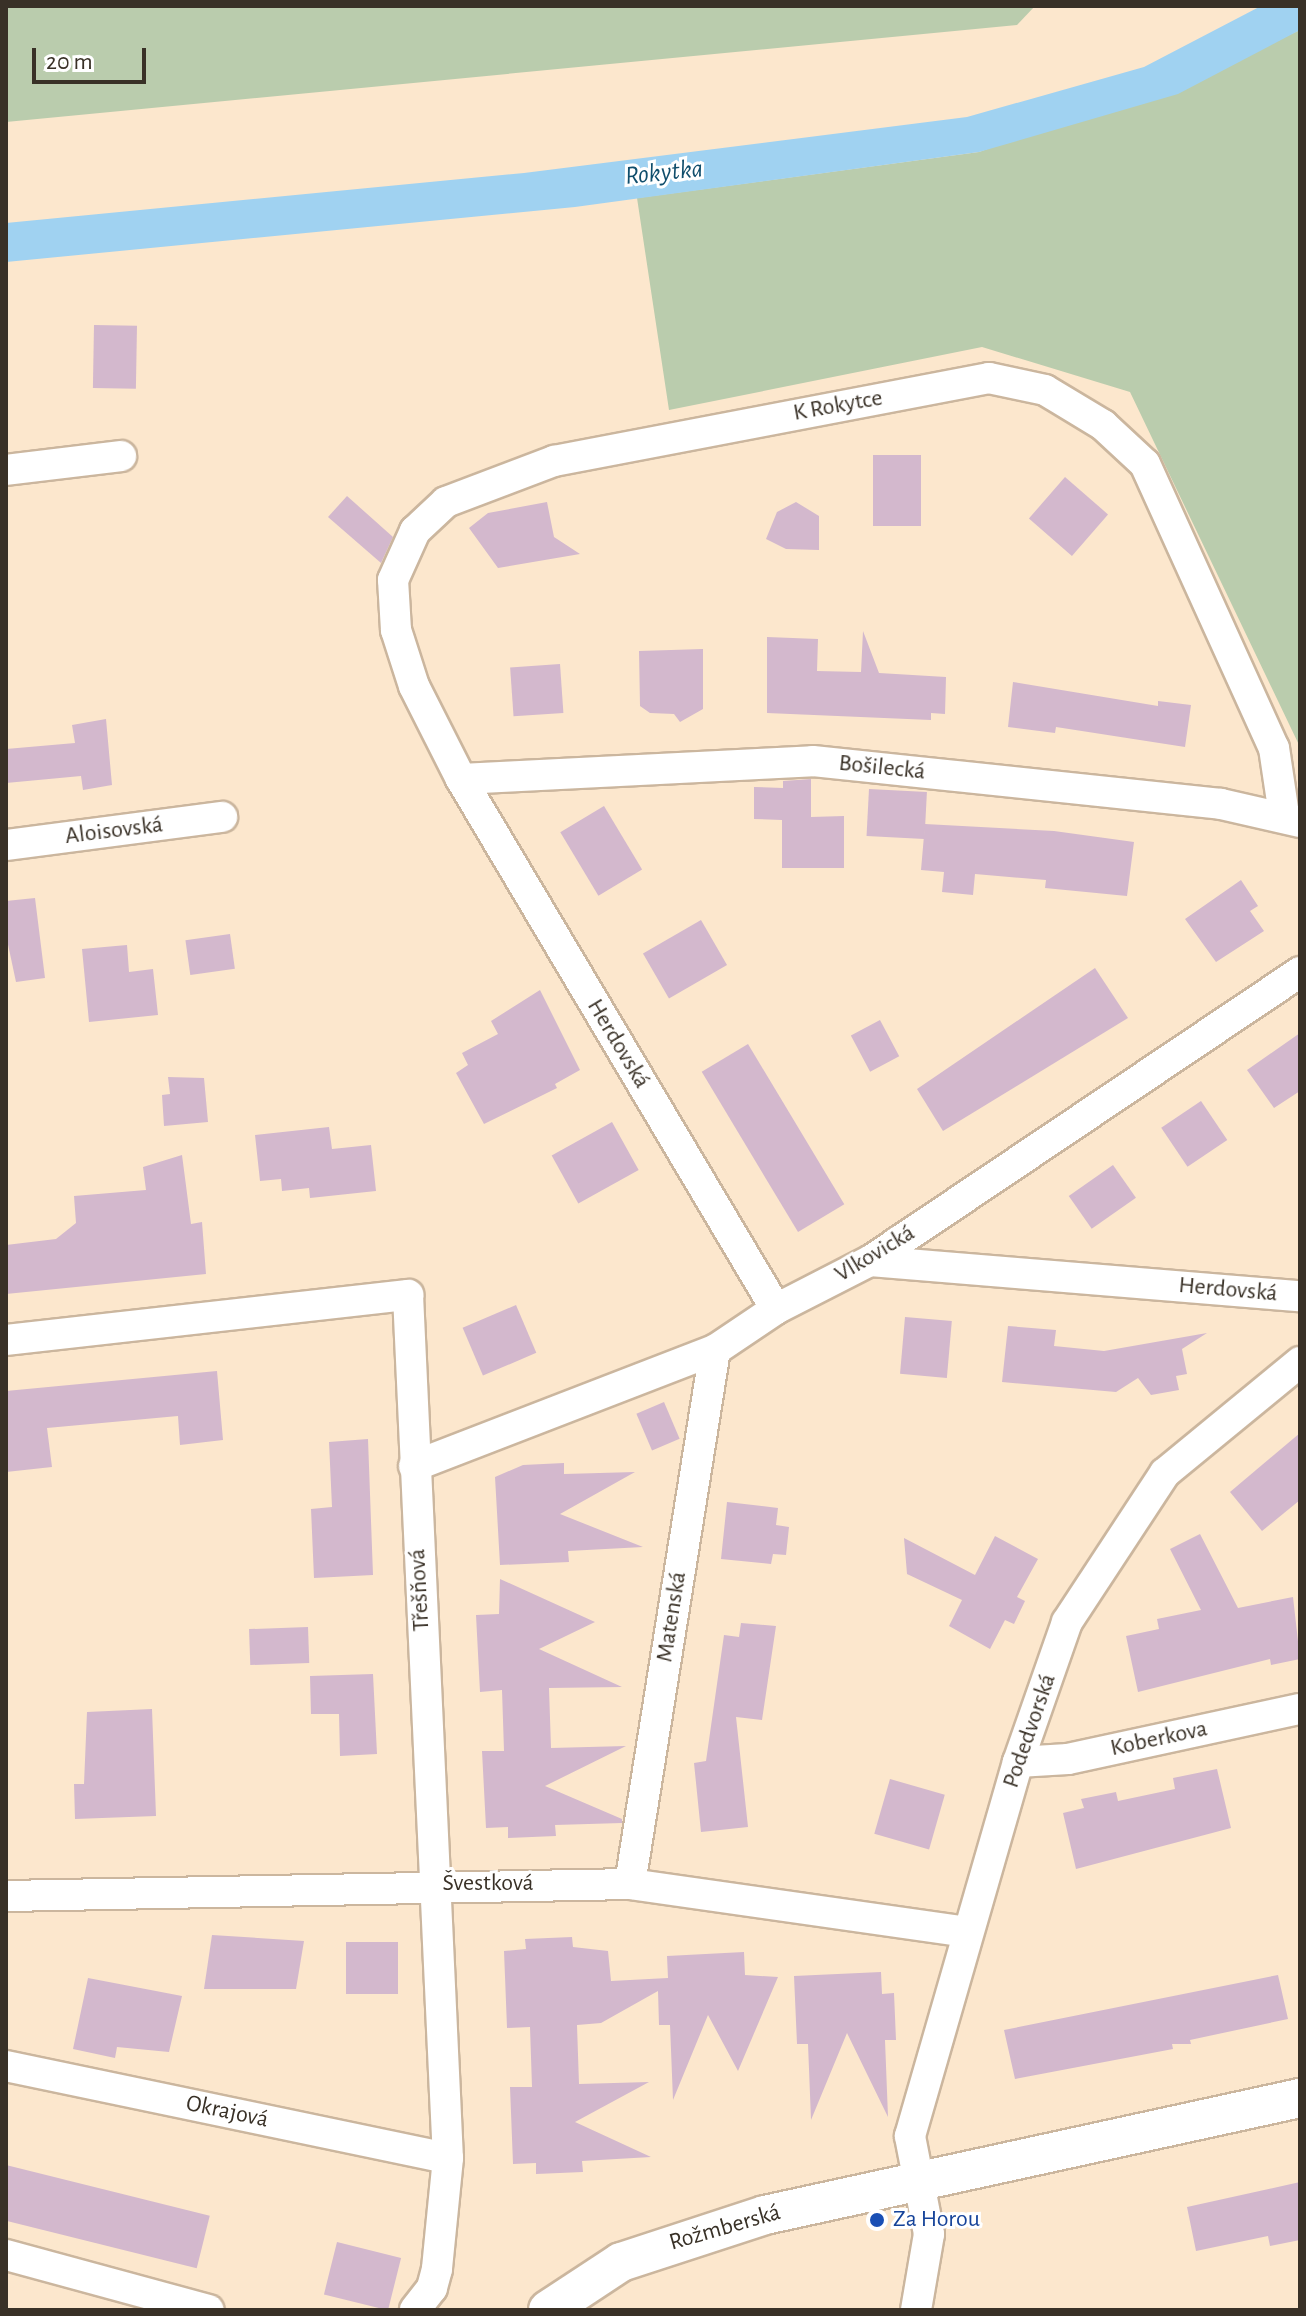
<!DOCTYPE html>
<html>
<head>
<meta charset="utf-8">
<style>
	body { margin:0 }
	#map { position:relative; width:1306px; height:2316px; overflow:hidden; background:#fce7cd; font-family:"Alegreya Sans",sans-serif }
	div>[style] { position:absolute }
	.green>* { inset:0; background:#baccad }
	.water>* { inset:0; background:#a0d2f1 }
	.building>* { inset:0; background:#d3b8cd; transform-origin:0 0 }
	.roads { filter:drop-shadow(2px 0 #cbb69e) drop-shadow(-2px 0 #cbb69e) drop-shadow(0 2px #cbb69e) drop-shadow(0 -2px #cbb69e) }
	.minor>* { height:30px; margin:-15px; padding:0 15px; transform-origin:15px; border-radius:15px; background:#fff }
	.tertiary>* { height:38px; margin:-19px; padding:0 19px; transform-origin:19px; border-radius:19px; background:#fff }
	.dots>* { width:22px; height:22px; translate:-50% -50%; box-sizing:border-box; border:4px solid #fff; border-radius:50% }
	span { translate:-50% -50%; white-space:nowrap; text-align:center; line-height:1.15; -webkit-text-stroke:6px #fff; paint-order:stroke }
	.street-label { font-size:24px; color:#393127 }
	.transit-label { font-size:24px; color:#164399 }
	.left { translate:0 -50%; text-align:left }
	.water-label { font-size:26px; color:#104e6c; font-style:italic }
	.frame { position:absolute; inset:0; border:8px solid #393127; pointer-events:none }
	.scale { position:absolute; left:32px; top:48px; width:114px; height:36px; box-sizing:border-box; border:4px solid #393127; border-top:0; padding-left:10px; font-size:24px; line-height:28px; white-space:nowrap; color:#393127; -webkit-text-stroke:6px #fff; paint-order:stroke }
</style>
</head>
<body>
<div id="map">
	<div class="green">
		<i style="clip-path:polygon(6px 6px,1035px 6px,1017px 25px,6px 122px)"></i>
		<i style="clip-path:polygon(1300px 30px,1300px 747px,1130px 392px,982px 347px,669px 410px,637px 198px,979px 152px,1250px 53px)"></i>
	</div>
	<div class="water">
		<i style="clip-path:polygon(1261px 6px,1300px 6px,1300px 30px,1178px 94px,979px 152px,575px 207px,6px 262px,6px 223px,524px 173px,967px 117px,1144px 67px)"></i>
	</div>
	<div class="building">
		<i style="left:94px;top:325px;width:43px;height:63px;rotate:1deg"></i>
		<i style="left:873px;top:455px;width:48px;height:71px"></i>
		<i style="left:1065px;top:477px;width:57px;height:55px;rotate:41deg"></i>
		<i style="clip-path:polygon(347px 496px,393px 537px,381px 563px,328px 517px)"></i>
		<i style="clip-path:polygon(547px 502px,554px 537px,580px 554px,498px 568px,469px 528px,488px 513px)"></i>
		<i style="clip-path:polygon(796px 502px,819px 516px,819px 550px,786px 549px,766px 539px,777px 512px)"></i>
		<i style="clip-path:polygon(863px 631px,879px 673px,946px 677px,945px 714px,931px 713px,931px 720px,767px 713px,767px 637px,818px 639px,817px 671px,861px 672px)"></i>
		<i style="clip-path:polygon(703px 649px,703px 709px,680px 722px,674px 714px,650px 713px,640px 706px,639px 651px)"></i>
		<i style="left:560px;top:664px;width:49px;height:50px;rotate:86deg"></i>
		<i style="clip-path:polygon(1013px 682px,1158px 706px,1158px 701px,1191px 705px,1185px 747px,1056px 727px,1055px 733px,1008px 727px)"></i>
		<i style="clip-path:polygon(106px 719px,112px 785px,83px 790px,81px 776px,6px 783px,6px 749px,75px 743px,72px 725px)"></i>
		<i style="clip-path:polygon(811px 779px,811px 817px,844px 816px,844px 868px,782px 868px,782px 820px,754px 819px,754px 787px,783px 788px,783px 781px)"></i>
		<i style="left:869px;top:789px;width:58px;height:47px;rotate:3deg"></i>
		<i style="left:604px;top:806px;width:74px;height:51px;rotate:59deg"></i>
		<i style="clip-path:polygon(925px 824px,1054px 831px,1134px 842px,1127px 896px,1045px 888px,1046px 880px,975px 874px,973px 895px,942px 892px,944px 872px,921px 870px)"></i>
		<i style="clip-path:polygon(1241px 880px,1258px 906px,1250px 911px,1264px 931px,1216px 962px,1185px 919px)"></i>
		<i style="clip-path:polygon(35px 898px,45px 978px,16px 982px,6px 935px,6px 901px)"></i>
		<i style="left:701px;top:920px;width:52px;height:67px;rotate:60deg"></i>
		<i style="left:230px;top:934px;width:35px;height:45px;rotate:82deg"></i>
		<i style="clip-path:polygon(127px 945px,129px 972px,153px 969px,158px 1015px,89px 1022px,82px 949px)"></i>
		<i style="clip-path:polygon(1095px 968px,1128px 1018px,943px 1131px,917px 1089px)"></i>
		<i style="clip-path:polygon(540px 990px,580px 1070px,555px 1084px,557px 1088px,484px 1124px,456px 1073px,468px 1065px,462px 1053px,498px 1034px,491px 1021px)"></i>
		<i style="left:880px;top:1020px;width:41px;height:33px;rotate:62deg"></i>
		<i style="clip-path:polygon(1300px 1033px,1300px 1091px,1274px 1108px,1247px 1070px)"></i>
		<i style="left:748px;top:1044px;width:187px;height:54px;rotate:59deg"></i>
		<i style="clip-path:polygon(168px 1077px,204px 1078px,208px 1122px,164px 1126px,162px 1095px,170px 1094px)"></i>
		<i style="left:1201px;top:1101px;width:47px;height:48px;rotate:56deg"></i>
		<i style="left:612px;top:1122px;width:55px;height:69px;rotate:61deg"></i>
		<i style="clip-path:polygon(329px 1127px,332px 1149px,371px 1145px,376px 1191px,310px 1198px,309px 1188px,282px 1191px,281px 1179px,260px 1181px,255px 1135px)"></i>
		<i style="clip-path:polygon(182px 1155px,191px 1224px,202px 1222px,206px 1274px,6px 1294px,6px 1245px,56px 1239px,76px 1223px,74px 1196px,146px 1190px,143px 1167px)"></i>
		<i style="left:1113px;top:1165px;width:40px;height:54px;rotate:55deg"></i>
		<i style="left:516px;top:1305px;width:52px;height:58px;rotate:67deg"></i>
		<i style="left:905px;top:1317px;width:47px;height:57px;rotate:5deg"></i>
		<i style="clip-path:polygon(1008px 1326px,1056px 1330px,1054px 1346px,1104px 1351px,1207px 1333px,1182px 1349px,1187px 1374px,1176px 1376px,1179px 1390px,1151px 1395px,1138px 1378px,1116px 1392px,1002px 1382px)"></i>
		<i style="clip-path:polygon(217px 1371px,223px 1440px,180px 1445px,178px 1416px,47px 1428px,52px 1467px,6px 1472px,6px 1391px)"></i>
		<i style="left:664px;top:1402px;width:40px;height:30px;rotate:67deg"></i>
		<i style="clip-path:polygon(1300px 1433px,1300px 1500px,1262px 1531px,1230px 1492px)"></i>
		<i style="clip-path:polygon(368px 1439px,373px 1575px,314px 1578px,311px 1509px,332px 1507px,329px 1442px)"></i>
		<i style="clip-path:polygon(564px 1463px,564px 1474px,635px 1472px,560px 1514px,643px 1547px,568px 1551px,569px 1562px,500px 1565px,495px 1477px,523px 1465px)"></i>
		<i style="clip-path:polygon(727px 1502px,778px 1508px,776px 1525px,789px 1527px,786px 1555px,773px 1554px,771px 1564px,721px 1559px)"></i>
		<i style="clip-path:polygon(1200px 1534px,1238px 1608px,1293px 1597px,1300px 1659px,1271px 1665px,1270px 1659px,1138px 1692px,1126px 1636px,1159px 1629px,1157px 1619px,1201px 1610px,1170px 1549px)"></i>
		<i style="clip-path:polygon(995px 1536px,1038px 1559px,1017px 1597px,1025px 1601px,1014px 1624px,1005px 1620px,990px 1649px,949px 1626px,962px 1600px,907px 1574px,904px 1538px,975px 1575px)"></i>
		<i style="clip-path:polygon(500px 1579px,595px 1622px,539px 1649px,622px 1687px,549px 1688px,551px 1748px,626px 1746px,545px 1786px,622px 1819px,622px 1823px,555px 1825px,556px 1836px,508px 1838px,508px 1827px,486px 1828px,482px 1751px,504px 1751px,502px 1690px,480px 1692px,476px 1615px,499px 1614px)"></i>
		<i style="clip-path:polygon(741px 1623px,776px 1626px,762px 1720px,736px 1717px,748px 1827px,701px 1832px,694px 1763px,706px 1761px,724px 1635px,739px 1637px)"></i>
		<i style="left:308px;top:1627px;width:36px;height:59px;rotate:88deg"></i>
		<i style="clip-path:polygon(373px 1674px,377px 1754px,340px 1756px,339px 1714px,311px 1714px,310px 1676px)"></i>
		<i style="clip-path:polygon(152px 1709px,156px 1816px,75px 1819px,74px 1784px,84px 1784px,87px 1712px)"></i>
		<i style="clip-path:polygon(1217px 1769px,1231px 1828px,1076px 1869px,1063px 1813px,1084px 1808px,1081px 1799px,1116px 1792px,1118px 1801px,1175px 1789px,1173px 1778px)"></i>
		<i style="left:890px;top:1779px;width:57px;height:57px;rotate:16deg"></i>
		<i style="clip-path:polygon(212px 1935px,304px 1941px,296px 1989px,204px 1989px)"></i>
		<i style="clip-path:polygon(572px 1937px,573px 1947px,608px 1951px,611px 1981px,668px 1978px,667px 1956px,744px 1952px,745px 1975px,778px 1977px,738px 2071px,708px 2015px,673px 2100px,670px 2025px,659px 2025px,658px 1991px,601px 2023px,577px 2025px,579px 2084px,649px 2082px,575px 2122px,651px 2157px,582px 2161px,583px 2172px,536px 2174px,536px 2163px,513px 2164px,510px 2087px,532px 2087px,530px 2027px,507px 2028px,504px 1951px,526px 1949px,525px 1939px)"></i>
		<i style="left:346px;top:1942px;width:52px;height:52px"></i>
		<i style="clip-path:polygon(881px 1972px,882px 1994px,894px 1993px,896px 2040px,885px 2040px,888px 2117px,847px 2033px,811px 2120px,808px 2044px,797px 2044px,794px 1976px)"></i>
		<i style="clip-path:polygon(1278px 1975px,1288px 2019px,1190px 2040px,1191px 2044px,1172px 2044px,1173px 2049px,1015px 2079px,1004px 2030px)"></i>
		<i style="clip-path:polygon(88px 1978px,182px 1996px,169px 2052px,117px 2047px,115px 2058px,73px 2049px)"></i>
		<i style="left:6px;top:2165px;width:210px;height:54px;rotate:14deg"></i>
		<i style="clip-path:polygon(1300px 2182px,1300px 2240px,1270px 2246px,1268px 2236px,1196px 2251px,1187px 2207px)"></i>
		<i style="left:337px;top:2242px;width:66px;height:54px;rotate:14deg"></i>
	</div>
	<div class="roads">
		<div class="minor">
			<i style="left:6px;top:470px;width:116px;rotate:-6.9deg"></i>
			<i style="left:461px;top:779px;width:352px;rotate:-2.9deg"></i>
			<i style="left:813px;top:761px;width:410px;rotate:6deg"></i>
			<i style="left:1221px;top:804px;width:81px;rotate:12.8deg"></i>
			<i style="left:6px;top:845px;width:218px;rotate:-7.4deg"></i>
			<i style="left:870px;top:1261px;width:431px;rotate:4.7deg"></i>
			<i style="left:776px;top:1309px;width:617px;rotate:-120.72deg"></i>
			<i style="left:461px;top:779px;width:104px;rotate:-116.8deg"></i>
			<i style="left:414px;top:686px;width:59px;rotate:-107.8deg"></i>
			<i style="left:396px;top:630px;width:50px;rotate:-93.4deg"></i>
			<i style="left:393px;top:580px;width:54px;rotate:-65.8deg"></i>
			<i style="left:415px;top:531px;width:42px;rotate:-43.1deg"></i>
			<i style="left:446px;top:502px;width:116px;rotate:-20.8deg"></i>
			<i style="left:554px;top:461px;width:443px;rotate:-10.8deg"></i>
			<i style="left:989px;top:378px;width:57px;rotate:12.1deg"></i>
			<i style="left:1045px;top:390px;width:68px;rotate:31.1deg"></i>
			<i style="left:1103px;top:425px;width:57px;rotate:42.9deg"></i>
			<i style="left:1145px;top:464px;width:312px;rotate:65.6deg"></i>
			<i style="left:1274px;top:748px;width:68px;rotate:81.5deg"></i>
			<i style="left:6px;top:1340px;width:405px;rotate:-6.4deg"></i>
			<i style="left:408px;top:1295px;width:864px;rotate:87.35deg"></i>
			<i style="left:448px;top:2158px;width:112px;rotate:95.7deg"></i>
			<i style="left:437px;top:2269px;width:20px;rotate:105deg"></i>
			<i style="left:432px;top:2288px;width:28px;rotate:128deg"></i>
			<i style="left:414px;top:1466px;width:323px;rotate:-21.1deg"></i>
			<i style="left:715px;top:1350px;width:73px;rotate:-33.9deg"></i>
			<i style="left:776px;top:1309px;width:106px;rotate:-27.1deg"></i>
			<i style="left:870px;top:1261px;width:518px;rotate:-33.9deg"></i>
			<i style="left:1018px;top:1762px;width:50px;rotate:-3.4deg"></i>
			<i style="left:1068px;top:1759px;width:237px;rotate:-12.2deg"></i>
			<i style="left:630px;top:1884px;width:541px;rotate:-80.96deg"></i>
			<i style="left:6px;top:1896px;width:624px;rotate:-1.1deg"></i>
			<i style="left:630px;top:1884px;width:339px;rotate:8.1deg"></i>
			<i style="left:6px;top:2066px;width:451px;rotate:11.8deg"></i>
			<i style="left:6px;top:2255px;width:210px;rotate:15.2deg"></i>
			<i style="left:916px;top:2310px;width:77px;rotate:-80.3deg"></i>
			<i style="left:929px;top:2234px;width:100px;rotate:-101deg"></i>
			<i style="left:910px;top:2136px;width:389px;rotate:-73.9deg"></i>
			<i style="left:1018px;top:1762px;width:148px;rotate:-70.7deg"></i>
			<i style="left:1067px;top:1622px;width:178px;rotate:-56.7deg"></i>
			<i style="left:1165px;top:1473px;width:175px;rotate:-39.4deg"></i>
		</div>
		<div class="tertiary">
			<i style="left:548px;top:2310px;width:87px;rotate:-33.3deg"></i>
			<i style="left:621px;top:2262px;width:151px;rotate:-18.1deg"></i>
			<i style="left:765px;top:2215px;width:548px;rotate:-12.34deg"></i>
		</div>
	</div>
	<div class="dots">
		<i style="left:877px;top:2220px;background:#1a4fb4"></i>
	</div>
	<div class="street-label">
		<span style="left:838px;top:406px;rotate:-10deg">K Rokytce</span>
		<span style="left:882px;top:768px;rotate:6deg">Bošilecká</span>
		<span style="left:114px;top:831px;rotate:-7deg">Aloisovská</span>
		<span style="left:618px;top:1044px;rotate:59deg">Herdovská</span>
		<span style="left:875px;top:1254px;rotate:-31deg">Vlkovická</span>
		<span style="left:1228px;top:1290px;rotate:5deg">Herdovská</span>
		<span style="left:420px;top:1590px;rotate:-93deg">Třešňová</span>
		<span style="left:672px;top:1617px;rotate:-81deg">Matenská</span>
		<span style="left:1030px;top:1731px;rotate:-71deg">Podedvorská</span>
		<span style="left:1159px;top:1739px;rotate:-12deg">Koberkova</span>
		<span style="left:488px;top:1884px">Švestková</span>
		<span style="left:227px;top:2112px;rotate:12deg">Okrajová</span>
		<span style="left:725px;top:2228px;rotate:-16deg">Rožmberská</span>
	</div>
	<div class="transit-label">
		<span class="left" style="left:893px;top:2220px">Za Horou</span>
	</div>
	<div class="water-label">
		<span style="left:664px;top:173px;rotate:-6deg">Rokytka</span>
	</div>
	<div class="frame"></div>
	<div class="scale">20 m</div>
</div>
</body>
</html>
